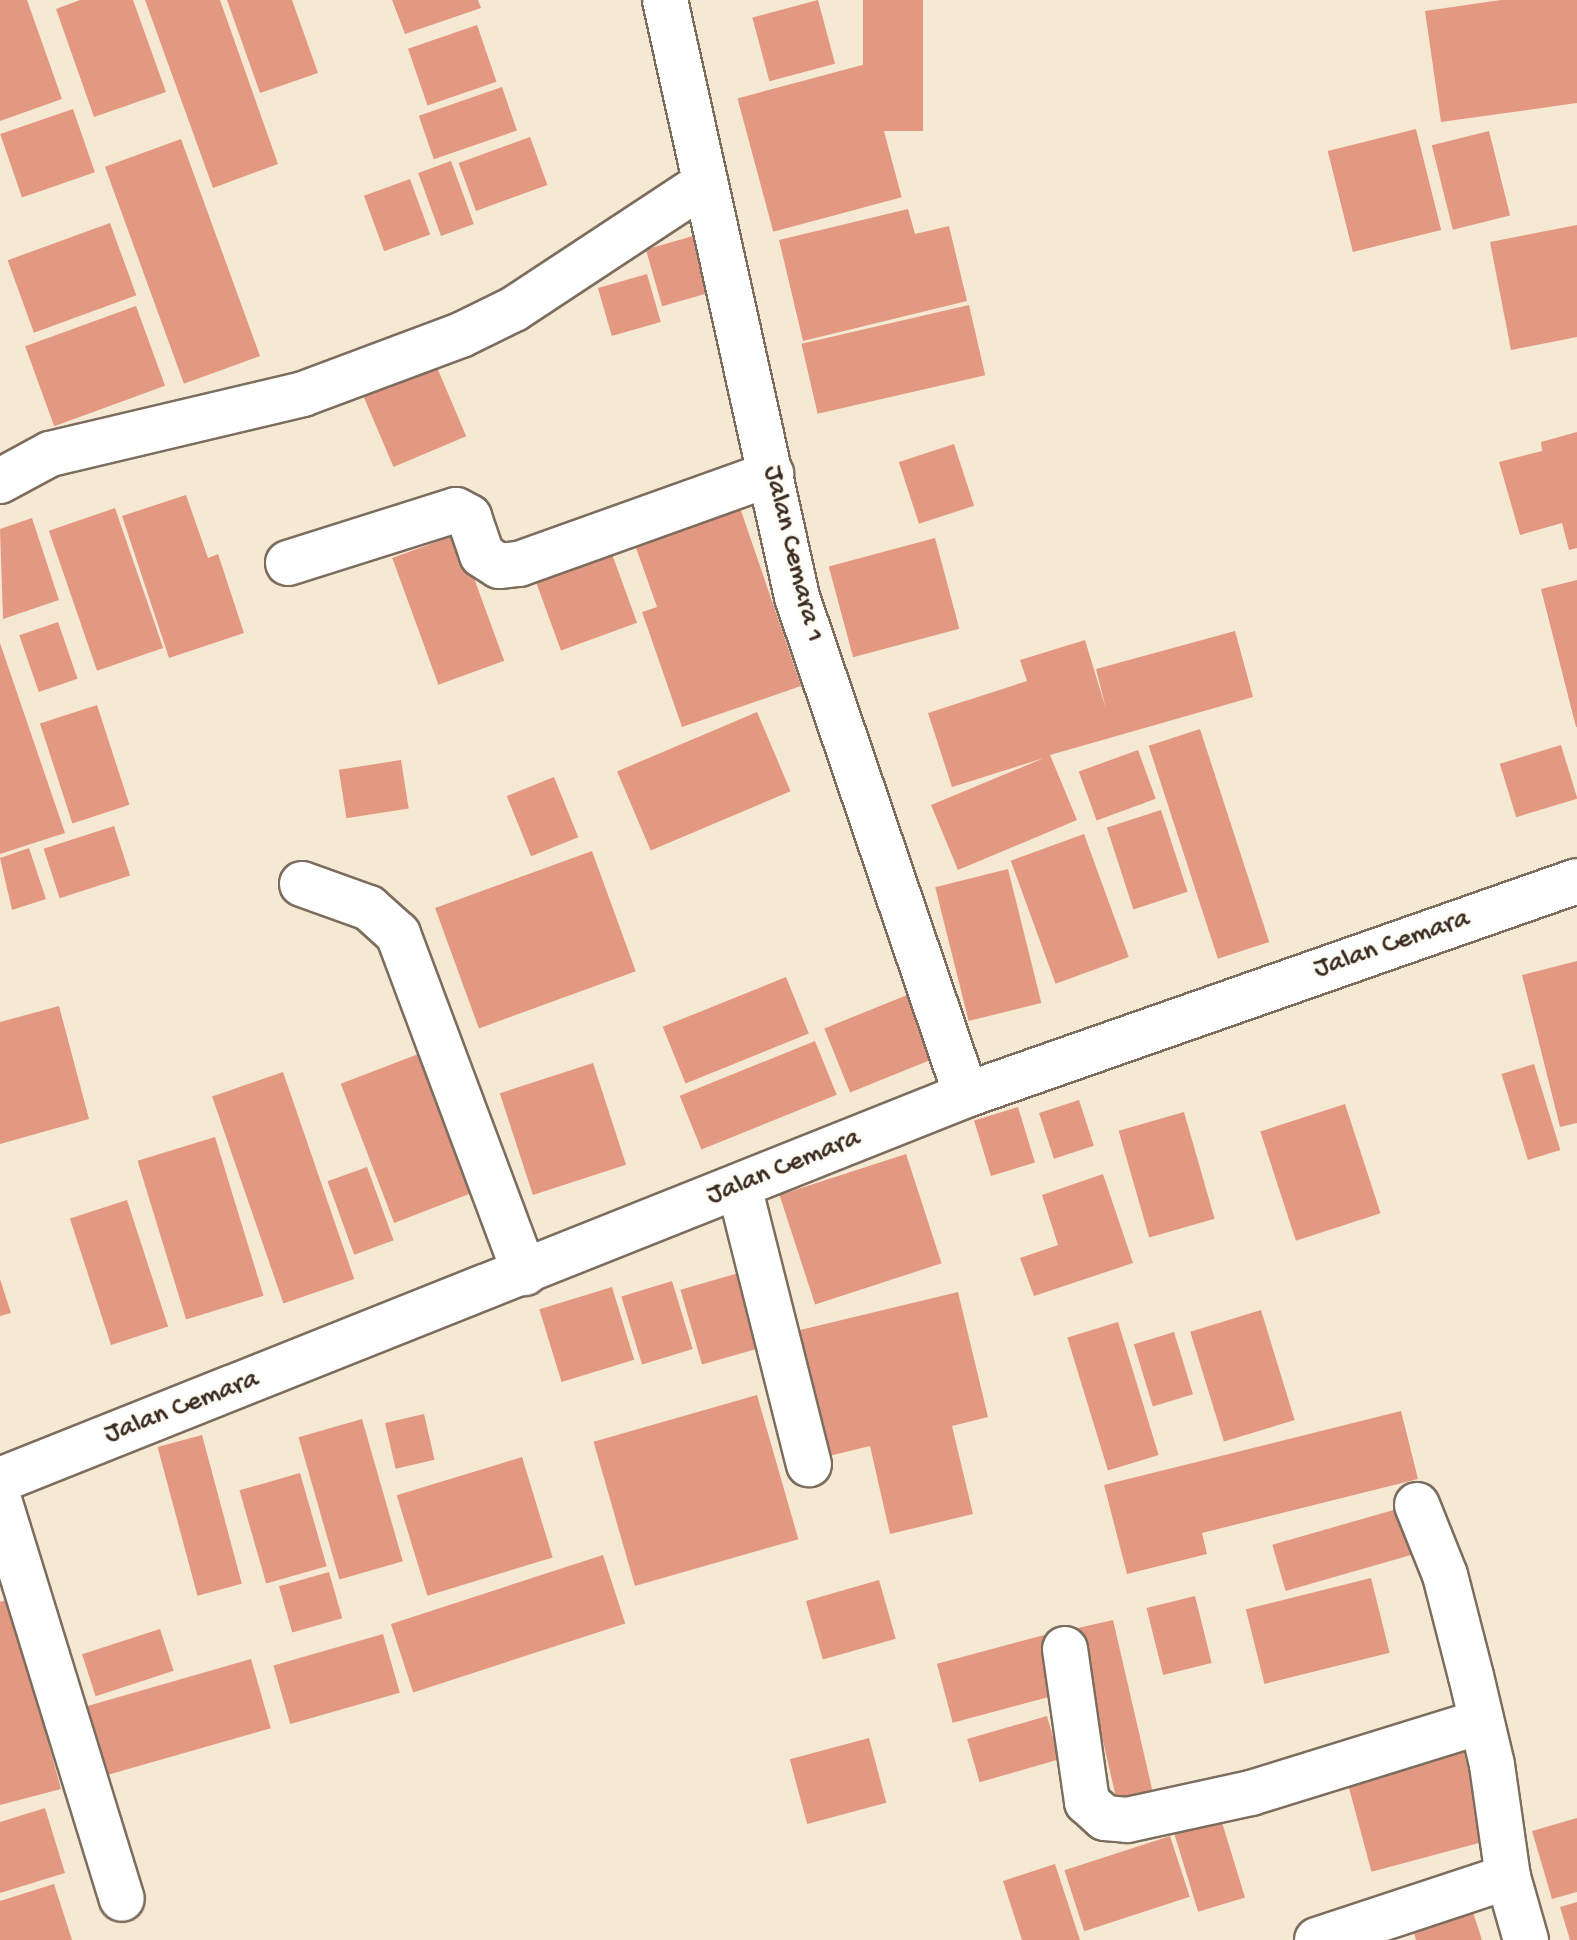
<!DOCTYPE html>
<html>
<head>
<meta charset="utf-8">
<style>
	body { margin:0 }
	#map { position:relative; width:1577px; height:1940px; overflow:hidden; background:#f6e9d4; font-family:"Gochi Hand",sans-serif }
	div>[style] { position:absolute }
	.building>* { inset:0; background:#e39981; transform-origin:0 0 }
	.roads { filter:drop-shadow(2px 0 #7c6d5e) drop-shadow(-2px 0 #7c6d5e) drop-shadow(0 2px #7c6d5e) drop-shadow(0 -2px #7c6d5e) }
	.minor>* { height:44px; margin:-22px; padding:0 22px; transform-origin:22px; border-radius:22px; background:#fff }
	span { translate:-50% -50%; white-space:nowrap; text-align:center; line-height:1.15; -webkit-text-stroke:7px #fdfcf7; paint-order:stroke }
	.street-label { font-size:28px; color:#3b2a1e }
</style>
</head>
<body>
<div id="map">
	<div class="building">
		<i style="clip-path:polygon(0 0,27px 0,62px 99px,0 121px)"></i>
		<i style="clip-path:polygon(80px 0,133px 0,166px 92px,94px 117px,56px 9px)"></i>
		<i style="clip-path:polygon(145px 0,220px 0,278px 164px,213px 188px)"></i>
		<i style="clip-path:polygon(227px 0,292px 0,318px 73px,260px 93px)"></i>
		<i style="clip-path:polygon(392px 0,478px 0,481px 8px,405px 34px)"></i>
		<i style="left:818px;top:0;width:66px;height:68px;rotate:75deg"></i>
		<i style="left:863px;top:0;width:60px;height:131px"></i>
		<i style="clip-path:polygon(1501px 0,1577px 0,1577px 103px,1441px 122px,1425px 11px)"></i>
		<i style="left:477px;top:25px;width:60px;height:73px;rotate:71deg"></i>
		<i style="left:866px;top:64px;width:138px;height:133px;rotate:75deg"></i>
		<i style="left:502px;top:87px;width:46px;height:88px;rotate:71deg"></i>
		<i style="left:73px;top:109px;width:67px;height:77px;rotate:71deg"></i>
		<i style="left:1416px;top:129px;width:104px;height:91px;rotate:76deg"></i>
		<i style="left:1489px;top:131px;width:87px;height:59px;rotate:76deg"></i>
		<i style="left:530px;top:137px;width:51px;height:76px;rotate:70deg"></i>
		<i style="left:181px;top:139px;width:231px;height:81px;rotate:70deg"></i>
		<i style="left:451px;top:161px;width:67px;height:35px;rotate:70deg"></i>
		<i style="left:410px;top:179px;width:59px;height:49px;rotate:70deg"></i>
		<i style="clip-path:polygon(908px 209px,915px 234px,949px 226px,967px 301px,803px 341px,779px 240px)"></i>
		<i style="left:110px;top:223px;width:77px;height:109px;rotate:70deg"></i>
		<i style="clip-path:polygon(1577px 225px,1577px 337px,1511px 350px,1490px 242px)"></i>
		<i style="left:693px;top:236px;width:59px;height:49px;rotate:74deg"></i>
		<i style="left:647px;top:274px;width:50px;height:51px;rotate:74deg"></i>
		<i style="left:969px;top:305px;width:72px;height:172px;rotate:77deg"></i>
		<i style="left:136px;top:306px;width:85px;height:118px;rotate:70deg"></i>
		<i style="left:433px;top:358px;width:85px;height:79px;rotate:67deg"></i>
		<i style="clip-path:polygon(1577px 432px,1577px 548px,1569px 550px,1562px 523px,1520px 535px,1499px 462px,1542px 451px,1541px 442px)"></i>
		<i style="left:954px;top:444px;width:65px;height:58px;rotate:72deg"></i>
		<i style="clip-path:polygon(735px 493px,801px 686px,682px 727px,642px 612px,657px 607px,630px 531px)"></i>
		<i style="clip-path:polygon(186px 495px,208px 558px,218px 554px,244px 633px,169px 658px,122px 516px)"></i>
		<i style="left:115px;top:508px;width:148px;height:70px;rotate:71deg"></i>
		<i style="clip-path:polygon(32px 518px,59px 600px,3px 619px,0 529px)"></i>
		<i style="left:458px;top:534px;width:135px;height:70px;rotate:70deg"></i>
		<i style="left:935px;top:538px;width:94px;height:110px;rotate:75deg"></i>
		<i style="left:608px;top:543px;width:85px;height:81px;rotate:70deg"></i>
		<i style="clip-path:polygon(1577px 580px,1577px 727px,1576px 727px,1541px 589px)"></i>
		<i style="left:58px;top:622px;width:60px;height:41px;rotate:71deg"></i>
		<i style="clip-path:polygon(1235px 631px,1253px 697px,1050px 755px,1077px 820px,958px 870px,931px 805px,1044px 758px,952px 787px,928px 713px,1027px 681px,1020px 660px,1085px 640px,1106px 709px,1096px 669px)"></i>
		<i style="clip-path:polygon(0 643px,65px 833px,0 854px)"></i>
		<i style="left:97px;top:705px;width:105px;height:60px;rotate:72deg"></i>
		<i style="left:757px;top:712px;width:86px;height:152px;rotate:67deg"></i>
		<i style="left:1200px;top:729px;width:224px;height:54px;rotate:72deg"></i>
		<i style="left:1561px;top:745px;width:56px;height:64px;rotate:73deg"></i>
		<i style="left:1138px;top:750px;width:52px;height:63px;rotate:70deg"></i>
		<i style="left:401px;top:760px;width:49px;height:63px;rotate:81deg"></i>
		<i style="left:554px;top:777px;width:65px;height:51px;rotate:68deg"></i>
		<i style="left:1161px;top:810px;width:86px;height:57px;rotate:72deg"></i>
		<i style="left:114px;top:826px;width:52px;height:74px;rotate:72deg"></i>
		<i style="left:1084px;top:834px;width:131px;height:78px;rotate:70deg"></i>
		<i style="clip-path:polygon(29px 848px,46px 899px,12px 910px,0 858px)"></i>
		<i style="left:592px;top:851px;width:128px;height:167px;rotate:70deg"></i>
		<i style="left:1008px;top:869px;width:138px;height:75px;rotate:76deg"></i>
		<i style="clip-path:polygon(1577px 961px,1577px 1123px,1560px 1127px,1522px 975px)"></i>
		<i style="left:786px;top:977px;width:61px;height:133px;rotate:68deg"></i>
		<i style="left:917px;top:991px;width:69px;height:100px;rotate:68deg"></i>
		<i style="clip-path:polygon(59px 1006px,89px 1119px,0 1144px,0 1022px)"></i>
		<i style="left:815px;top:1041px;width:58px;height:146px;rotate:68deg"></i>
		<i style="left:421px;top:1053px;width:149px;height:86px;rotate:69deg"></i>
		<i style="left:593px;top:1063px;width:107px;height:98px;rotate:72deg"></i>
		<i style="left:1534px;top:1064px;width:90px;height:34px;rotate:73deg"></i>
		<i style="left:283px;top:1072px;width:219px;height:75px;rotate:71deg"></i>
		<i style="left:1079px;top:1100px;width:48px;height:42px;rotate:72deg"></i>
		<i style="left:1345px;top:1104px;width:115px;height:89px;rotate:72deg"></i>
		<i style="left:1018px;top:1107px;width:58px;height:46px;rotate:73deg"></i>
		<i style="left:1184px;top:1112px;width:111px;height:68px;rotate:74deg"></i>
		<i style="left:215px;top:1137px;width:166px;height:81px;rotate:73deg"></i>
		<i style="left:906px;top:1154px;width:115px;height:133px;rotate:72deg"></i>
		<i style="left:367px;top:1167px;width:78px;height:42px;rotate:70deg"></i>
		<i style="clip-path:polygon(1103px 1174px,1133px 1263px,1034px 1296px,1020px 1258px,1058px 1245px,1042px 1195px)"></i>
		<i style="left:127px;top:1200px;width:133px;height:60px;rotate:72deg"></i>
		<i style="left:742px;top:1272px;width:78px;height:64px;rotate:74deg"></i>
		<i style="clip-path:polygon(0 1279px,11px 1313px,0 1316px)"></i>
		<i style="left:672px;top:1281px;width:71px;height:53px;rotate:73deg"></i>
		<i style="left:612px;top:1287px;width:76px;height:76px;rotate:73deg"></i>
		<i style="clip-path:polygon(958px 1292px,988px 1417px,952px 1426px,973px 1514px,890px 1534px,870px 1446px,825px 1457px,796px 1331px)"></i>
		<i style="left:1261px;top:1310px;width:115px;height:74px;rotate:73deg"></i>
		<i style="left:1118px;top:1322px;width:139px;height:53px;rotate:73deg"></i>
		<i style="left:1174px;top:1332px;width:65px;height:42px;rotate:73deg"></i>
		<i style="left:757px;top:1395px;width:150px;height:170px;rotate:74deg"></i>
		<i style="clip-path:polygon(1401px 1411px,1418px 1479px,1202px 1533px,1207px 1554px,1127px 1574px,1104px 1485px)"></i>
		<i style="left:424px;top:1414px;width:47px;height:40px;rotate:77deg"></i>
		<i style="left:362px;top:1419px;width:148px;height:66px;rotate:74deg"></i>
		<i style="left:202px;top:1435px;width:154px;height:46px;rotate:75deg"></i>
		<i style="left:522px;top:1457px;width:105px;height:131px;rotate:73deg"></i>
		<i style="left:300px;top:1473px;width:97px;height:63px;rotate:74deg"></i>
		<i style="left:1404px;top:1507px;width:48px;height:137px;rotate:74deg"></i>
		<i style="left:603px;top:1555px;width:72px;height:223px;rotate:72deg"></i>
		<i style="left:329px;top:1572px;width:48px;height:52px;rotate:74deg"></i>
		<i style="left:1371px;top:1578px;width:77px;height:129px;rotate:76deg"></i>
		<i style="left:879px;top:1580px;width:61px;height:76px;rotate:74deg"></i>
		<i style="left:1195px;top:1596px;width:69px;height:50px;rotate:76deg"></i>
		<i style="clip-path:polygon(9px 1599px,61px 1789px,0 1805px,0 1602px)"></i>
		<i style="left:1113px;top:1620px;width:176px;height:37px;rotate:77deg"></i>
		<i style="left:160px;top:1629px;width:44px;height:82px;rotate:72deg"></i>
		<i style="left:383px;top:1634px;width:61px;height:114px;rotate:74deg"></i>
		<i style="left:1048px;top:1634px;width:61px;height:115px;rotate:75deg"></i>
		<i style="left:251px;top:1659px;width:72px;height:172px;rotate:74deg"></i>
		<i style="left:1047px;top:1716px;width:45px;height:83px;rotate:74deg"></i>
		<i style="left:869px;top:1738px;width:67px;height:82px;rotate:75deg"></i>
		<i style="left:1462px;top:1746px;width:98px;height:120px;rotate:75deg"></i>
		<i style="clip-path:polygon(45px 1808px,65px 1873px,0 1893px,0 1822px)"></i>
		<i style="clip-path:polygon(1577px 1818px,1577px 1892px,1552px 1899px,1532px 1831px)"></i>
		<i style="left:1221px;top:1819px;width:82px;height:49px;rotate:73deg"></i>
		<i style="left:1170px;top:1836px;width:64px;height:111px;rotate:72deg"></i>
		<i style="clip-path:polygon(1055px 1864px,1080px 1940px,1022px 1940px,1003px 1881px)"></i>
		<i style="clip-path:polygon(54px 1884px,72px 1940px,0 1940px,0 1901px)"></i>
		<i style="clip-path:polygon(1577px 1902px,1577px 1940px,1570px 1940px,1560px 1907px)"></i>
		<i style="clip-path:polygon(1470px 1903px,1482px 1940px,1416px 1940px,1411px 1921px)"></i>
	</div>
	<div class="roads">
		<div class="minor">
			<i style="left:665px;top:0;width:611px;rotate:77.53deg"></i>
			<i style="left:797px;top:597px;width:526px;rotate:71.25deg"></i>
			<i style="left:0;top:481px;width:57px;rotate:-28.4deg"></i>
			<i style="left:50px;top:454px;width:260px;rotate:-13.3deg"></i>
			<i style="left:303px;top:394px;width:169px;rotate:-20.5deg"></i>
			<i style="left:461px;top:335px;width:59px;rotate:-26.1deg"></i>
			<i style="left:514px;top:309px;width:229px;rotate:-33.4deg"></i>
			<i style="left:288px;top:563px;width:176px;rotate:-17.5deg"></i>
			<i style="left:456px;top:510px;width:15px;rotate:28deg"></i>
			<i style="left:469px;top:517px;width:40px;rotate:71.1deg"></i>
			<i style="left:482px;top:555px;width:20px;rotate:33deg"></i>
			<i style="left:499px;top:566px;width:20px;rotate:-6deg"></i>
			<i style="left:519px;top:564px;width:268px;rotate:-19.7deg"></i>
			<i style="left:302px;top:884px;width:71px;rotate:19.7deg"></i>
			<i style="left:369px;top:908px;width:39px;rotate:42deg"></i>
			<i style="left:398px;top:934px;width:362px;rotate:69.5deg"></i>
			<i style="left:739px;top:1186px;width:287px;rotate:75.9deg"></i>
			<i style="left:0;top:1480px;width:1040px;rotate:-21.73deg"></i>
			<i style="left:966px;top:1095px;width:647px;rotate:-19.3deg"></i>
			<i style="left:0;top:1503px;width:414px;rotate:72.9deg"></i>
			<i style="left:1417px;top:1505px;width:75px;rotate:68.2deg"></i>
			<i style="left:1445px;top:1575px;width:104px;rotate:75.6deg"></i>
			<i style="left:1471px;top:1676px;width:91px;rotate:76.7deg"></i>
			<i style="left:1492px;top:1765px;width:113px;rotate:81.9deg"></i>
			<i style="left:1065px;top:1649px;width:155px;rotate:81.8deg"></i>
			<i style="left:1087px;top:1802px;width:24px;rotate:42deg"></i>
			<i style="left:1105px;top:1818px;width:22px;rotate:5deg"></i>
			<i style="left:1127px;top:1820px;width:127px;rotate:-12.3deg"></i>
			<i style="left:1251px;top:1793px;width:240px;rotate:-17.2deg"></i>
			<i style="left:1317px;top:1940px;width:201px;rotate:-18.3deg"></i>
			<i style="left:1508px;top:1877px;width:66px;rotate:74.1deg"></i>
		</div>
	</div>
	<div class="street-label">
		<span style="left:792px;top:554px;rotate:76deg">Jalan Cemara 1</span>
		<span style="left:1392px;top:945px;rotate:-19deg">Jalan Cemara</span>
		<span style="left:784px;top:1168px;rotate:-22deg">Jalan Cemara</span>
		<span style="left:182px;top:1408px;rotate:-21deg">Jalan Cemara</span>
	</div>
</div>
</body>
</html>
